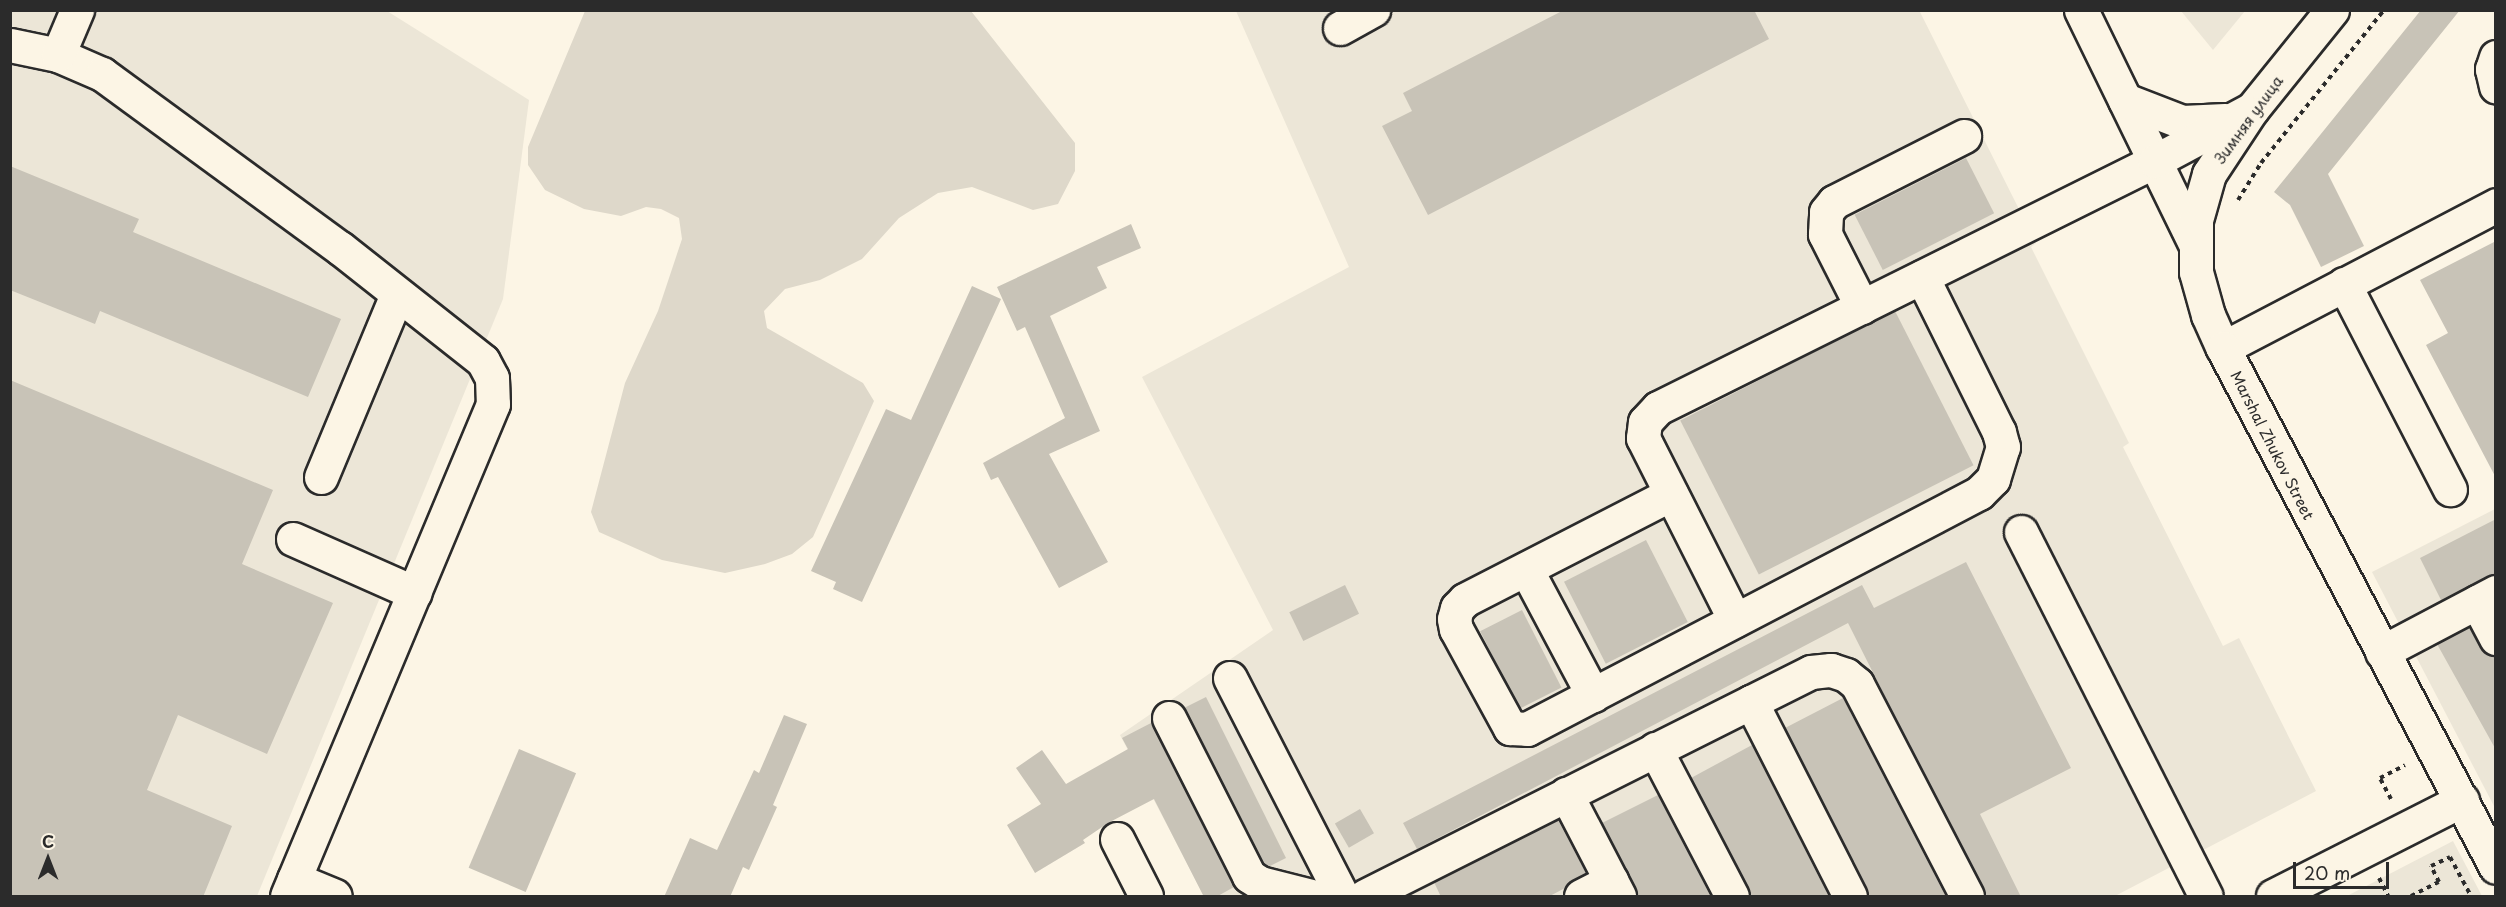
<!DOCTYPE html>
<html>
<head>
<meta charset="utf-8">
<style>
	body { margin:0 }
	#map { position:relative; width:2506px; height:907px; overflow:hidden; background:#fcf5e5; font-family:"Playpen Sans",sans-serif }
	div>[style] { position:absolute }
	.built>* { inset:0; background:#ece6d7 }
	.green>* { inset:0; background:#ded8ca }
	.building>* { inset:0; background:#c8c3b7; transform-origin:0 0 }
	.path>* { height:4px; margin-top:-2px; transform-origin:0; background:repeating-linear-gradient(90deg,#2b2b2b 0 4.5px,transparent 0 9px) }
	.roads { filter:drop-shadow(2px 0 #2b2b2b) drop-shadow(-2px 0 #2b2b2b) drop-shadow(0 2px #2b2b2b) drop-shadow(0 -2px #2b2b2b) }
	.minor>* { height:33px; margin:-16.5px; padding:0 16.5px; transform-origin:16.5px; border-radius:16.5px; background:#fcf5e5 }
	.major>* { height:33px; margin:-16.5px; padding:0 16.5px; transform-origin:16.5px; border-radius:16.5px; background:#fcf5e5 }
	span { translate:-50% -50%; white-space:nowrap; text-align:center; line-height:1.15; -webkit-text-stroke:4.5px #fcf5e5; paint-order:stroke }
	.street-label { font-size:15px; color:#2b2b2b }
	.frame { position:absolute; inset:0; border:12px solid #2b2b2b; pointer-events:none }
	.north { position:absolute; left:18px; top:829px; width:60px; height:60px; -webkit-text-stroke:4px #fcf5e5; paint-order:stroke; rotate:0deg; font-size:16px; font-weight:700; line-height:24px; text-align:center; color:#2b2b2b }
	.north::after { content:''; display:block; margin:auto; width:21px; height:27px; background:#2b2b2b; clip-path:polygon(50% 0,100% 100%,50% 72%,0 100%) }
	.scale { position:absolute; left:2293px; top:862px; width:96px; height:27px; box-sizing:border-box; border:3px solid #2b2b2b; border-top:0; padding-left:8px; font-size:18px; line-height:21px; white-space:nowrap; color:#2b2b2b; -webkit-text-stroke:4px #fcf5e5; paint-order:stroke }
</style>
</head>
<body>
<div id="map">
	<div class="built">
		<i style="clip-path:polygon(1919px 10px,2036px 243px,2031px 247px,2129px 443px,2123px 447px,2223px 646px,2239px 638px,2316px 791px,2115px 896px,1204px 896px,1120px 735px,1273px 630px,1142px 377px,1349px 267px,1236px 11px)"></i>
		<i style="clip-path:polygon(10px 11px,387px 11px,529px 100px,503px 299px,257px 896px,11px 896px)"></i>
		<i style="clip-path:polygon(2181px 11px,2245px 11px,2213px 50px)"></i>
		<i style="clip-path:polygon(2495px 509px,2495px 808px,2372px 572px)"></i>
		<i style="clip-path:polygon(2453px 841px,2482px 896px,2347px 896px)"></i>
	</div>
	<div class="green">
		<i style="clip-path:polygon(585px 11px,971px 11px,1075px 143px,1075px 171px,1058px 204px,1033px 210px,972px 187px,938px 193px,899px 218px,862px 259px,820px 280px,785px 289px,764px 311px,767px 328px,863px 383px,874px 401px,813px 537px,792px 554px,765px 564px,725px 573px,662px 560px,599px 532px,591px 512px,625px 383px,658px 311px,682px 239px,679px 218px,661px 209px,646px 207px,621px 216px,584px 209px,545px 190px,528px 165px,528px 147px)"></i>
	</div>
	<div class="building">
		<i style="clip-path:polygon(1564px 10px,1754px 10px,1769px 39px,1428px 215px,1382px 126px,1412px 111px,1403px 93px)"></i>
		<i style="clip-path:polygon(2421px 10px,2460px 10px,2328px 174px,2364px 246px,2321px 267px,2290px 205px,2274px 192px)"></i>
		<i style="left:1966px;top:158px;width:62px;height:125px;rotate:63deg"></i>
		<i style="clip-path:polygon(10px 166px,139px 219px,133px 232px,341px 319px,308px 397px,100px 311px,95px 324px,10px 290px)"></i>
		<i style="clip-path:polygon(1131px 224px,1141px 248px,1097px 267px,1107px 288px,1050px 316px,1100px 431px,1049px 454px,1108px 562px,1059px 588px,998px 477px,991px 480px,983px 463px,1065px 418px,1025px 327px,1017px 331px,997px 287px)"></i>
		<i style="clip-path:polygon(2496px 241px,2496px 478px,2426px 345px,2448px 333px,2420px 280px)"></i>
		<i style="clip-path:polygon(972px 286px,1001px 299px,862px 602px,833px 589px,836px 582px,811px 571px,886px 409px,911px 420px)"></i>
		<i style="left:1895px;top:311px;width:173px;height:241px;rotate:63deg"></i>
		<i style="clip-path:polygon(10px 380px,273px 490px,242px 564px,333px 603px,267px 754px,178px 715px,147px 790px,232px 826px,203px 897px,10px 897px)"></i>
		<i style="clip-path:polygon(2496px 519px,2496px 573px,2441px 600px,2420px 558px)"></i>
		<i style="left:1646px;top:540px;width:92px;height:92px;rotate:63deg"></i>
		<i style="clip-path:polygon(1966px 562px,2071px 768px,1980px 814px,2021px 897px,1986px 897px,1848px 623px,1417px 849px,1403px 823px,1862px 585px,1874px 608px)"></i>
		<i style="left:1345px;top:585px;width:32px;height:62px;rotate:64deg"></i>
		<i style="left:1522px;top:610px;width:87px;height:47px;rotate:63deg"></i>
		<i style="clip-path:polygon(2469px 627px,2480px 647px,2496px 657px,2496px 750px,2437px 644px)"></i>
		<i style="clip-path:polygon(1206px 697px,1286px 858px,1270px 866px,1263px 863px,1184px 708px)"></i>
		<i style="clip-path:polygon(1843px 698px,1946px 897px,1869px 897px,1785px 728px)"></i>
		<i style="clip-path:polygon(784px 715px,807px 724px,773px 805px,777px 807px,749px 870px,743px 867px,730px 897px,664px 897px,690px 838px,717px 850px,754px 770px,759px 773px)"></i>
		<i style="clip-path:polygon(1151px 723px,1234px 887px,1216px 897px,1204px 897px,1154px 799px,1108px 823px,1083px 840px,1085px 843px,1035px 873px,1007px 825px,1041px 804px,1016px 768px,1042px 750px,1066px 784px,1128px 749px,1122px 738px)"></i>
		<i style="clip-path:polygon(1752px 745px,1829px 897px,1751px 897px,1691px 778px)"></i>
		<i style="left:519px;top:749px;width:62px;height:129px;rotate:23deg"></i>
		<i style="clip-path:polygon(1658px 795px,1711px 897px,1638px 897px,1602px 823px)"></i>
		<i style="left:1360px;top:809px;width:28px;height:29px;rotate:60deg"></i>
		<i style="clip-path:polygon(1558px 820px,1586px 873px,1565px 888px,1548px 897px,1441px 897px,1434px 882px)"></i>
	</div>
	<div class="path">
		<i style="left:2238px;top:200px;width:44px;rotate:-58.1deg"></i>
		<i style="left:2261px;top:163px;width:196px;rotate:-51.2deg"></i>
		<i style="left:2391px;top:799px;width:24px;rotate:-118deg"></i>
		<i style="left:2380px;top:778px;width:28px;rotate:-27deg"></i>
		<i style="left:2379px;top:878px;width:20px;rotate:63deg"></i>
		<i style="left:2411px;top:896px;width:31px;rotate:-27deg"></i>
		<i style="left:2439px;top:882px;width:18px;rotate:-117deg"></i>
		<i style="left:2431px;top:866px;width:21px;rotate:-25deg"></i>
		<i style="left:2450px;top:857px;width:44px;rotate:61.7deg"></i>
	</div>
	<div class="roads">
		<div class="minor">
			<i style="left:2081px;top:10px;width:258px;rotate:64deg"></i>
			<i style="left:1340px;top:28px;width:38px;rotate:-29deg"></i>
			<i style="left:10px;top:45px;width:49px;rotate:11.8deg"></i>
			<i style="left:58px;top:55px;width:48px;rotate:23.4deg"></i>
			<i style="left:102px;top:74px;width:295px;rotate:36.2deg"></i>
			<i style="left:340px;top:248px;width:182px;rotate:38.3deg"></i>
			<i style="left:483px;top:361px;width:19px;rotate:62deg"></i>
			<i style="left:492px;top:378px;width:26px;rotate:88deg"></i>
			<i style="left:493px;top:404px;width:533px;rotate:112.72deg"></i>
			<i style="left:58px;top:55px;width:49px;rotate:-67.1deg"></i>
			<i style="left:2496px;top:57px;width:13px;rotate:108deg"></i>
			<i style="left:2492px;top:69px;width:18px;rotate:77deg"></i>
			<i style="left:2125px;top:100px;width:61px;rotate:21.1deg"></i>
			<i style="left:2182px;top:122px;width:43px;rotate:-2.7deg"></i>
			<i style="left:2344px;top:284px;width:231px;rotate:62.7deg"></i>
			<i style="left:1862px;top:307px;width:82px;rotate:-116.9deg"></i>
			<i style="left:1825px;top:234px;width:22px;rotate:-87deg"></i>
			<i style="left:1826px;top:212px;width:13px;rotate:-51deg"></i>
			<i style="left:1834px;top:202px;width:146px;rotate:-26.9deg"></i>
			<i style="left:2223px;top:348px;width:308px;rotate:-27.6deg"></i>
			<i style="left:321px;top:477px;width:198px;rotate:-67.4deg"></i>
			<i style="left:1671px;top:494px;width:232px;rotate:152.8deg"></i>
			<i style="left:1465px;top:600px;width:11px;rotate:135deg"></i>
			<i style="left:1457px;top:608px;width:11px;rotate:105deg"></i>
			<i style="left:1454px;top:619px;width:10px;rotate:79deg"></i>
			<i style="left:1456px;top:629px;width:113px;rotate:61.4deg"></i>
			<i style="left:1510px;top:728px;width:17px;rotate:3deg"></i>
			<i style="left:1527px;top:729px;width:510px;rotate:-27.57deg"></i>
			<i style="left:1979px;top:493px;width:20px;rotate:-45deg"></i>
			<i style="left:1993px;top:479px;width:34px;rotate:-73deg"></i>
			<i style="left:2003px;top:447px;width:16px;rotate:-105deg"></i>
			<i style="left:1999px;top:432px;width:173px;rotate:-116.4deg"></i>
			<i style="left:2021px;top:532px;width:408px;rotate:63.1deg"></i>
			<i style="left:293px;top:539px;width:133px;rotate:23.9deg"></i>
			<i style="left:1526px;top:569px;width:143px;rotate:62deg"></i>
			<i style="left:2477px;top:602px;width:41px;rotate:62.2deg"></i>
			<i style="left:1735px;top:620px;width:204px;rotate:-116.8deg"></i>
			<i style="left:1643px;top:438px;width:16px;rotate:-83deg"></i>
			<i style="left:1645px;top:422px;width:19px;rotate:-47deg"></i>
			<i style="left:1658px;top:408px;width:555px;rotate:-26.43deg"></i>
			<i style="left:2155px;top:161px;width:110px;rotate:-28.2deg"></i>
			<i style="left:2382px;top:652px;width:129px;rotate:-27.8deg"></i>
			<i style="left:1230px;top:678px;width:245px;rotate:62.8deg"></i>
			<i style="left:1751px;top:702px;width:218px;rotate:63deg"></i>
			<i style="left:1169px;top:718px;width:177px;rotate:63.1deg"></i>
			<i style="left:1249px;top:876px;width:13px;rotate:32deg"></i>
			<i style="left:1260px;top:883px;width:53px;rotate:14.3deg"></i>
			<i style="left:1655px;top:749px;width:166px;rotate:62.4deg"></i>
			<i style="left:1566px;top:794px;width:115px;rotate:62.5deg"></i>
			<i style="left:1117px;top:839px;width:64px;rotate:63deg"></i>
			<i style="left:294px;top:879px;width:44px;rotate:22.5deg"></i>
			<i style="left:1365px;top:896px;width:432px;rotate:-26.7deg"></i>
			<i style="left:1751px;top:702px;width:67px;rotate:-26.6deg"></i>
			<i style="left:1811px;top:672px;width:20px;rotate:-6deg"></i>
			<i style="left:1831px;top:670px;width:16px;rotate:18deg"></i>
			<i style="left:1846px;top:675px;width:14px;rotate:39deg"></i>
			<i style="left:1857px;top:684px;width:239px;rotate:62.6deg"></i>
			<i style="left:1581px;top:896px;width:34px;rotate:-27deg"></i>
			<i style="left:2273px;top:896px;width:212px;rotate:-26.9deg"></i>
		</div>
		<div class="major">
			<i style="left:2332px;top:10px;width:127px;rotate:128.9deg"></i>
			<i style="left:2252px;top:109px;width:78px;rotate:123.5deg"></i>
			<i style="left:2209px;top:174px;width:48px;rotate:105.8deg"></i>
			<i style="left:2196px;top:220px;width:52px;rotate:90deg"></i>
			<i style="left:2196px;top:272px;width:45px;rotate:74.4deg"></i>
			<i style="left:2208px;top:315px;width:36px;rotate:66deg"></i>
			<i style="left:2223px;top:348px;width:586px;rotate:62.26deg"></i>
		</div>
	</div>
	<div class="street-label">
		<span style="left:2248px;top:119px;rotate:-54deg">Зимняя улица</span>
		<span style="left:2273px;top:445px;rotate:63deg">Marshal Zhukov Street</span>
	</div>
	<div class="frame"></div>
	<div class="north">С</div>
	<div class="scale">20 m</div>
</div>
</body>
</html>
